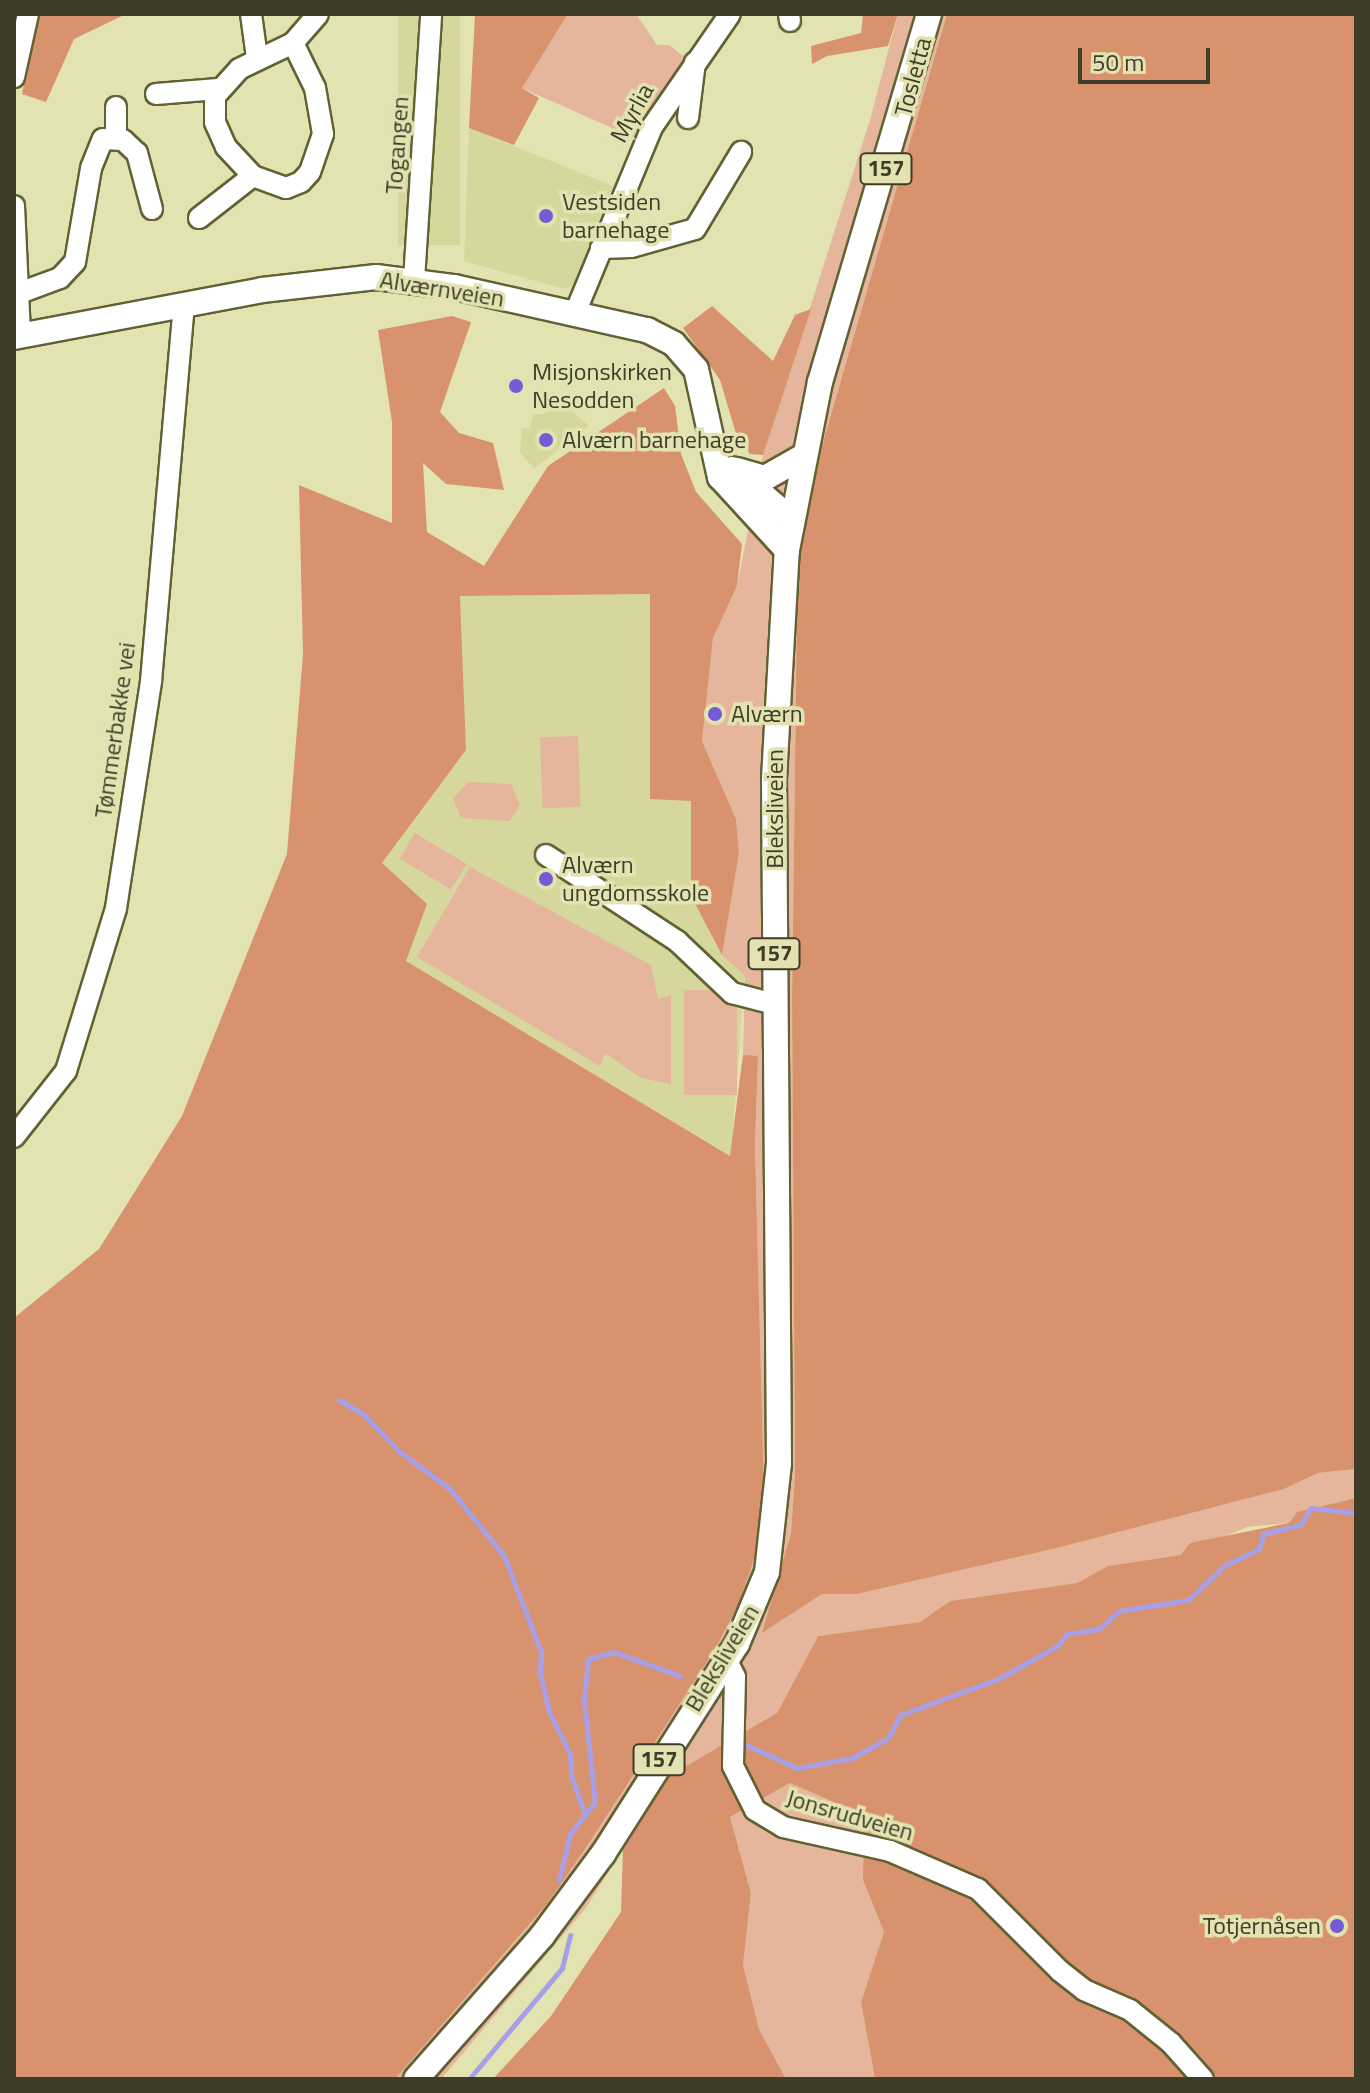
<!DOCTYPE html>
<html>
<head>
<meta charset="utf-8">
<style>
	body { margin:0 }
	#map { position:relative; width:1370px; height:2093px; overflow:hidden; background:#e2e3b1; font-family:"Titillium Web",sans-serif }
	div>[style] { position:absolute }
	.built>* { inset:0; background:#d6d79d; transform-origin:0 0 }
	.green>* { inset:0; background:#e5b59c; transform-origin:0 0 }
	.forest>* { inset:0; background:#d8926d }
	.stream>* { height:5px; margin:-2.5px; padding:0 2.5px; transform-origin:2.5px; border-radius:2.5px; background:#a8a0e6 }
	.roads { filter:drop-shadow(2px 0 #616134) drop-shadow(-2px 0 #616134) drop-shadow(0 2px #616134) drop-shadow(0 -2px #616134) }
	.minor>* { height:20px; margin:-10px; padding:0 10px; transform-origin:10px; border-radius:10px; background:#fff }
	.major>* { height:24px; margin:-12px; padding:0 12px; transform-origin:12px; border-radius:12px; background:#fff }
	.dots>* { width:22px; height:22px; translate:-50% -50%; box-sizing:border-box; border:4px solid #e2e3b1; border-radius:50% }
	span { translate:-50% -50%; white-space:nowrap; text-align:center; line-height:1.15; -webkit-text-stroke:7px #e2e3b1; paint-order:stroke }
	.shield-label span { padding:2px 6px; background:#e2e3b1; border:2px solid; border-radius:6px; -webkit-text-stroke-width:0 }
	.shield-label { font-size:22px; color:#3d3d29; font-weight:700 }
	.street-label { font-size:24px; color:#3d3d29 }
	.poi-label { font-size:24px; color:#3d3d29 }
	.left { translate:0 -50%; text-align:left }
	.right { translate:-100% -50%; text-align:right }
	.frame { position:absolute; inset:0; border:16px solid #3d3d29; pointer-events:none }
	.scale { position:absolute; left:1078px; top:48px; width:132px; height:36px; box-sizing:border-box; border:4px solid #3d3d29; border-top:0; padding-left:10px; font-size:24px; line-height:28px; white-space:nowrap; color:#3d3d29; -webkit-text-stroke:6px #e2e3b1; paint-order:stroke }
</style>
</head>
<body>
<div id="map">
	<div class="built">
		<i style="left:398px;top:14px;width:62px;height:231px"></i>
		<i style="clip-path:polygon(469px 128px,613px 186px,573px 285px,564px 289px,464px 261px)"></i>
		<i style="clip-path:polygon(549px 404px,571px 410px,589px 426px,534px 469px,520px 452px,522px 428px,530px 429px,533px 415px,547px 413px)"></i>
		<i style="clip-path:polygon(651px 594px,650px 798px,691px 801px,691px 896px,722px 955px,745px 976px,731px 1156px,405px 961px,382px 863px,466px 750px,460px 596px)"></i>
	</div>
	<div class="green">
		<i style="clip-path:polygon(568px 14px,636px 14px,657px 45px,669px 45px,689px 61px,637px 139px,522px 88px)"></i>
		<i style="clip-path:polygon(898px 14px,947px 14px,798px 529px,792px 999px,795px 1476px,791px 1533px,763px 1632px,822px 1594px,857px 1594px,1057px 1548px,1284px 1489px,1318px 1473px,1356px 1469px,1356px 1498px,1297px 1512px,1289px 1523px,1247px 1527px,1182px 1555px,1108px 1566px,1077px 1583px,950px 1601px,920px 1622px,818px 1636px,777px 1713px,669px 1776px,585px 1909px,441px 2079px,395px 2079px,546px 1905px,716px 1648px,739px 1603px,764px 1492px,755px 1146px,758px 1057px,743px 1055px,745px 976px,722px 955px,739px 853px,736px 819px,702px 741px,713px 638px,737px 586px,763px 455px,870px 120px)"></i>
		<i style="left:578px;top:736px;width:71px;height:38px;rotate:88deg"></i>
		<i style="clip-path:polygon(468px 782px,511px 784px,520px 805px,510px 821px,461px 818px,453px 799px)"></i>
		<i style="left:415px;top:833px;width:60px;height:30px;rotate:31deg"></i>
		<i style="clip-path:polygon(470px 867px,651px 965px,658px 999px,671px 995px,671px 1084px,641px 1078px,605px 1053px,600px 1066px,417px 957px)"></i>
		<i style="left:684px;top:990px;width:53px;height:105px"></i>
		<i style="clip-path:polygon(790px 1783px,864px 1814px,863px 1880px,884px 1932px,861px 2002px,875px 2079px,786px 2079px,759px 2029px,743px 1965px,751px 1893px,730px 1817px)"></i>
	</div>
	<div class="forest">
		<i style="clip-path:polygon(38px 14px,126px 14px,74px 39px,46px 102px,22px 94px)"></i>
		<i style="clip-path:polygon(475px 14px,568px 14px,522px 88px,539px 98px,514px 145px,469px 128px)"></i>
		<i style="clip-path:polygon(863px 14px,898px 14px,888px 46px,827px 56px,812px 64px,811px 46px,861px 33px)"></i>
		<i style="clip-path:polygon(947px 14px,1356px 14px,1356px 1469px,1318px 1473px,1284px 1489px,1057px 1548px,857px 1594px,822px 1594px,762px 1633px,791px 1533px,795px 1476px,792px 999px,798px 529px)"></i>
		<i style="clip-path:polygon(712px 306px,773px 361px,795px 315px,811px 309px,763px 455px,750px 454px,737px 437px,720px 380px,683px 328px)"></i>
		<i style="clip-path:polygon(452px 316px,471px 322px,440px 412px,459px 433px,493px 443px,504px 490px,446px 484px,423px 463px,427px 532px,484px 566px,548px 466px,664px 388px,675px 406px,681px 454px,696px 492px,742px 544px,737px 586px,713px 638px,702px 741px,736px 819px,739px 853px,722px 955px,691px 896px,691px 801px,650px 799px,650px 594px,460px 596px,466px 750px,382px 863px,427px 904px,406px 961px,730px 1156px,743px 1055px,758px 1056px,755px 1146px,764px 1492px,757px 1550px,739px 1603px,716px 1648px,585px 1849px,546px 1905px,395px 2079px,14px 2079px,14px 1318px,99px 1249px,182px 1116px,287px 854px,303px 654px,299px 485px,392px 523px,392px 422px,378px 330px)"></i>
		<i style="clip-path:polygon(1356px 1498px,1356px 2079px,875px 2079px,861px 2002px,884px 1932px,863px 1880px,864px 1815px,790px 1783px,730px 1817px,751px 1893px,743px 1965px,759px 2029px,786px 2079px,493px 2079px,551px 2016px,621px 1912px,623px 1850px,669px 1776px,777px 1713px,818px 1636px,920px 1622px,950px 1601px,1077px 1583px,1108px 1566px,1181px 1555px,1190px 1543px,1289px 1523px,1297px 1512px)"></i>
	</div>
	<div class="stream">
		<i style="left:339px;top:1400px;width:28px;rotate:30deg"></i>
		<i style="left:363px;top:1414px;width:53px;rotate:45.8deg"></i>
		<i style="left:400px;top:1452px;width:62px;rotate:36.5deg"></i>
		<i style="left:450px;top:1489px;width:86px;rotate:51.1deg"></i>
		<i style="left:504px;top:1556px;width:103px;rotate:68.9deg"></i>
		<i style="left:541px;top:1652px;width:21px;rotate:93deg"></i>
		<i style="left:540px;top:1673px;width:40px;rotate:77deg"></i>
		<i style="left:549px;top:1712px;width:47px;rotate:63.4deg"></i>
		<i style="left:570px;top:1754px;width:21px;rotate:87deg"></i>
		<i style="left:571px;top:1775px;width:42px;rotate:70.7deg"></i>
		<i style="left:742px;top:1743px;width:60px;rotate:24.4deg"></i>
		<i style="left:797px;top:1768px;width:56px;rotate:-10.3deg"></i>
		<i style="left:852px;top:1758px;width:41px;rotate:-29.1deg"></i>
		<i style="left:888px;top:1738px;width:26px;rotate:-62deg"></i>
		<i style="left:900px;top:1715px;width:104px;rotate:-20.2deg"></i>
		<i style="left:998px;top:1679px;width:68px;rotate:-29.2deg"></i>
		<i style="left:1057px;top:1646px;width:16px;rotate:-50deg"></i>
		<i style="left:1067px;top:1634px;width:32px;rotate:-9deg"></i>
		<i style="left:1099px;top:1629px;width:27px;rotate:-42deg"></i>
		<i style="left:1119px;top:1611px;width:70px;rotate:-9.1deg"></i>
		<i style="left:1188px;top:1600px;width:51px;rotate:-43.4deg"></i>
		<i style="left:1225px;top:1565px;width:38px;rotate:-25deg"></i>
		<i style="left:1259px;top:1549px;width:16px;rotate:-75deg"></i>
		<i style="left:1263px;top:1534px;width:38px;rotate:-14deg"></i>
		<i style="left:1300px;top:1525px;width:20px;rotate:-57deg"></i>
		<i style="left:1311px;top:1508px;width:45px;rotate:6.3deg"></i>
		<i style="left:559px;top:1880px;width:47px;rotate:-76.6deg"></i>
		<i style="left:570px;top:1834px;width:41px;rotate:-52deg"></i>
		<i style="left:595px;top:1802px;width:103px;rotate:-96.2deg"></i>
		<i style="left:584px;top:1700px;width:41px;rotate:-84.4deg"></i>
		<i style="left:588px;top:1659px;width:27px;rotate:-15deg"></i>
		<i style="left:614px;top:1652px;width:70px;rotate:20deg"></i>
		<i style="left:469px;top:2079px;width:145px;rotate:-50deg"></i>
		<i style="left:562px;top:1968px;width:34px;rotate:-76deg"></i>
	</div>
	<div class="roads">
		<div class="minor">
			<i style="left:251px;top:14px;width:44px;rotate:82.2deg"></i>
			<i style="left:789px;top:14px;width:7px;rotate:82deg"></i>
			<i style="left:293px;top:43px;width:50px;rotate:63.9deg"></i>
			<i style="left:315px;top:88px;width:47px;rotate:80.1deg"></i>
			<i style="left:323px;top:134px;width:40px;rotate:108.9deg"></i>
			<i style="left:310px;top:172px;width:13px;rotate:132deg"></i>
			<i style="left:301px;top:182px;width:16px;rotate:158deg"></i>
			<i style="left:286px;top:188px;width:35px;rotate:-160deg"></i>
			<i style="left:253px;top:176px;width:40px;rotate:-133deg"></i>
			<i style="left:226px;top:147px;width:27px;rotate:-114deg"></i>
			<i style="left:215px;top:122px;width:26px;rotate:-90deg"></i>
			<i style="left:215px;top:96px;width:36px;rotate:-48deg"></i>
			<i style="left:239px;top:69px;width:60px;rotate:-25.7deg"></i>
			<i style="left:293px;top:43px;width:38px;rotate:-49deg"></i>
			<i style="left:14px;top:77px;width:65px;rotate:-77.5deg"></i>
			<i style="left:156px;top:94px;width:62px;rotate:-4.6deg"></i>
			<i style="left:688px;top:118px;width:56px;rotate:-82.9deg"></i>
			<i style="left:116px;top:138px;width:31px;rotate:-90deg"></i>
			<i style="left:14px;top:206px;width:129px;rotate:87.3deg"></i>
			<i style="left:199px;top:218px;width:68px;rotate:-37.9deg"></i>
			<i style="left:601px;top:248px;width:30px;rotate:-2deg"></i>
			<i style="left:631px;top:247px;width:66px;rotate:-15.7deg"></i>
			<i style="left:695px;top:229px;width:90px;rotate:-59.1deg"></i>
			<i style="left:414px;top:280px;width:267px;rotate:-86.3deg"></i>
			<i style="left:22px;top:292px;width:40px;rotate:-20.2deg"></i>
			<i style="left:60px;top:278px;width:22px;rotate:-47deg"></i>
			<i style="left:75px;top:262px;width:95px;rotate:-80.3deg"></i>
			<i style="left:91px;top:168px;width:31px;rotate:-68deg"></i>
			<i style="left:103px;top:139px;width:20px;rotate:3deg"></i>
			<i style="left:123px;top:140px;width:19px;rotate:43deg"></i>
			<i style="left:137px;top:153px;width:58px;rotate:75deg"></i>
			<i style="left:575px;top:313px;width:201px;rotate:-67.5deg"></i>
			<i style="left:652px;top:127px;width:137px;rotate:-55.4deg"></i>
			<i style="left:546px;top:855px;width:157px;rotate:33.3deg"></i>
			<i style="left:677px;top:941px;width:76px;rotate:43.4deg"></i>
			<i style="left:732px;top:993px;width:43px;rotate:14.7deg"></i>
			<i style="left:14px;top:1137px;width:84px;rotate:-51.8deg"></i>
			<i style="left:66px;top:1071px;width:170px;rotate:-72.9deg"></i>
			<i style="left:116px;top:908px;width:230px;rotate:-81.2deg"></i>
			<i style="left:151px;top:681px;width:376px;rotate:-85deg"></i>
			<i style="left:727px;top:1661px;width:18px;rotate:63deg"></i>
			<i style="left:735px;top:1677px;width:89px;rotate:91.3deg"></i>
			<i style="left:733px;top:1766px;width:49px;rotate:63.4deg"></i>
			<i style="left:755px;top:1810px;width:33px;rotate:31deg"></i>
			<i style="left:783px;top:1827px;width:110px;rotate:12.6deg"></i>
			<i style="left:890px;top:1851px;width:96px;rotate:23.4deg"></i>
			<i style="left:978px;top:1889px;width:116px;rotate:45deg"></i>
			<i style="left:1060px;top:1971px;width:31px;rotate:38deg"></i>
			<i style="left:1084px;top:1990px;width:50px;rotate:23.5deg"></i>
			<i style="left:1130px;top:2010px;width:53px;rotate:38.8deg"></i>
			<i style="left:1171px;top:2043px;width:48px;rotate:48.4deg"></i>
		</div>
		<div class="major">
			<i style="left:14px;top:337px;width:252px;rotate:-10.7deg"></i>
			<i style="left:262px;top:290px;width:115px;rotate:-6.5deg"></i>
			<i style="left:376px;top:277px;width:79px;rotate:7.3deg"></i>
			<i style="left:454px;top:287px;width:198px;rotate:12.6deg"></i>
			<i style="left:647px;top:330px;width:30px;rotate:27deg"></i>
			<i style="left:674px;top:344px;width:33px;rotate:49deg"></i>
			<i style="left:696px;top:369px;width:111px;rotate:77.5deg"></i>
			<i style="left:720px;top:477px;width:99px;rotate:47.5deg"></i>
			<i style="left:732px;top:469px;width:77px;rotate:40.3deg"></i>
			<i style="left:737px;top:470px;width:29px;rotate:16deg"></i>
			<i style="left:765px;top:478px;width:43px;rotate:-29.6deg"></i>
			<i style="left:416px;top:2079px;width:191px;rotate:-48.6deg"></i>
			<i style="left:542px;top:1936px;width:102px;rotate:-53.4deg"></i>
			<i style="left:603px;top:1854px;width:249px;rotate:-57.5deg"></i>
			<i style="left:737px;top:1644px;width:78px;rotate:-67.4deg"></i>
			<i style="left:767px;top:1572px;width:110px;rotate:-83.7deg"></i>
			<i style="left:779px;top:1463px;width:684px;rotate:-90.42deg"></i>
			<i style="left:774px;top:779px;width:229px;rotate:-86.8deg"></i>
			<i style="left:787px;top:550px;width:171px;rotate:-78.9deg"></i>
			<i style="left:820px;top:382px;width:384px;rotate:-73.5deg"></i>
		</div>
	</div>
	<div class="dots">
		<i style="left:546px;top:216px;background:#745bd5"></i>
		<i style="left:516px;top:386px;background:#745bd5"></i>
		<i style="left:546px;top:440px;background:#745bd5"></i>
		<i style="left:715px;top:714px;background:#745bd5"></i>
		<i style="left:546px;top:879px;background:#745bd5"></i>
		<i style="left:1337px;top:1926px;background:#745bd5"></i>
	</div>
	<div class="shield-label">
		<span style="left:886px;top:169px">157</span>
		<span style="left:774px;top:954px">157</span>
		<span style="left:659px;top:1760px">157</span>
	</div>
	<div class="street-label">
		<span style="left:913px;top:77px;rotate:-75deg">Tosletta</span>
		<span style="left:632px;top:113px;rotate:-61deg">Myrlia</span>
		<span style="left:397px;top:145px;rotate:-86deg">Togangen</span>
		<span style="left:442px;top:289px;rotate:9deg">Alværnveien</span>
		<span style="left:115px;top:730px;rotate:-82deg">Tømmerbakke vei</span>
		<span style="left:775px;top:809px;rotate:-90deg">Bleksliveien</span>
		<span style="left:722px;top:1658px;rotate:-59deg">Bleksliveien</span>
		<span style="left:850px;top:1815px;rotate:16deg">Jonsrudveien</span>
	</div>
	<div class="poi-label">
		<span class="left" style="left:562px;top:216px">Vestsiden<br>barnehage</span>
		<span class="left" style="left:532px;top:386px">Misjonskirken<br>Nesodden</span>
		<span class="left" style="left:562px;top:440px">Alværn barnehage</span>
		<span class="left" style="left:731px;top:714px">Alværn</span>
		<span class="left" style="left:562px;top:879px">Alværn<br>ungdomsskole</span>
		<span class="right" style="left:1321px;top:1926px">Totjernåsen</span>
	</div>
	<div class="frame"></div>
	<div class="scale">50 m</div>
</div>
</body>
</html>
